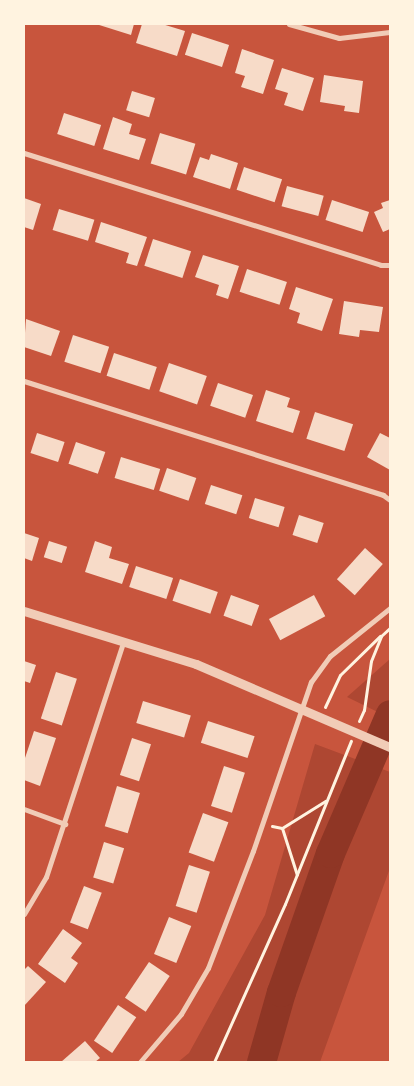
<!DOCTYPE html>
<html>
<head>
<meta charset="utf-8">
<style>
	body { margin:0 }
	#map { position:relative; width:414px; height:1086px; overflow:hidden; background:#c8553d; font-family:"Libre Baskerville",serif }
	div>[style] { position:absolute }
	.green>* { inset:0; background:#ae4732 }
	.river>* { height:29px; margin:-14.5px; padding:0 14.5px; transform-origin:14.5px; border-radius:14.5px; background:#8f3625 }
	.building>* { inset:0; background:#f7dbc8; transform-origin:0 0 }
	.path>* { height:3px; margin:-1.5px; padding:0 1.5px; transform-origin:1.5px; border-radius:1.5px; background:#fff3e0 }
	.minor>* { height:5px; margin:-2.5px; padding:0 2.5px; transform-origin:2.5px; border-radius:2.5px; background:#f1ccb7 }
	.tertiary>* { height:9px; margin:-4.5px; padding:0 4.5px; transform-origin:4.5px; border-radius:4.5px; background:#f1ccb7 }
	span { translate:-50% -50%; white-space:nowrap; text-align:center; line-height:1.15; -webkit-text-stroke:5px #fff3e0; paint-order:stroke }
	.frame { position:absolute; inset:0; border:25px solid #fff3e0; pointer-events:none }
</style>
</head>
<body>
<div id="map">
	<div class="green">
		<i style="clip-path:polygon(390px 659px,390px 718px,347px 697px)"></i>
		<i style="clip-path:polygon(315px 744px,390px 772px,390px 868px,320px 1062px,178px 1062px,189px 1053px,265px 915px)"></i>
	</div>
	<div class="river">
		<i style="left:261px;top:1062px;width:73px;rotate:-74.1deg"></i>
		<i style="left:281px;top:992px;width:147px;rotate:-70.6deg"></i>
		<i style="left:330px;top:853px;width:151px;rotate:-66.7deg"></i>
	</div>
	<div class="building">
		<i style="clip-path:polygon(96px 24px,134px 24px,131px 35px)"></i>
		<i style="clip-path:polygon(142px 24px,162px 24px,185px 31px,177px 56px,136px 43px)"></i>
		<i style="left:192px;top:33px;width:39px;height:23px;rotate:18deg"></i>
		<i style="clip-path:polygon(242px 49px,274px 60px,263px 94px,241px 87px,245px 76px,235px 73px)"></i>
		<i style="clip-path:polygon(282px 68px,314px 78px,303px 111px,284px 105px,288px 93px,275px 89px)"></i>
		<i style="clip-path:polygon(324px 75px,363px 81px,359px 113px,344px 111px,345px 106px,320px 102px)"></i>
		<i style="left:132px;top:91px;width:24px;height:20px;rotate:17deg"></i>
		<i style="left:64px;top:113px;width:39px;height:22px;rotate:18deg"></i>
		<i style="clip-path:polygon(113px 117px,132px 124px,129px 134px,146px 139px,139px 160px,103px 149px)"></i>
		<i style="left:160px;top:133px;width:37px;height:32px;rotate:17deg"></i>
		<i style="clip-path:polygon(211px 154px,238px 163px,230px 189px,193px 177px,200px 157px,209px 160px)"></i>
		<i style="left:244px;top:167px;width:40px;height:24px;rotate:18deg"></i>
		<i style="left:287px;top:186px;width:38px;height:21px;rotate:15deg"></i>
		<i style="clip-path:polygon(24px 198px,41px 204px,33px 230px,24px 227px)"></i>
		<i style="left:332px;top:200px;width:39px;height:21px;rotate:18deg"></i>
		<i style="clip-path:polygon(390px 200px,390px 229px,383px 232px,374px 212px,383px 208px,381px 203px)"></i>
		<i style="left:59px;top:209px;width:37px;height:22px;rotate:17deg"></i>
		<i style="clip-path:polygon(101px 222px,147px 237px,137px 266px,126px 263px,129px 253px,95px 242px)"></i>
		<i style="left:153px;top:239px;width:40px;height:28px;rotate:18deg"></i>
		<i style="clip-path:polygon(203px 255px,239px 266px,228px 299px,216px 295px,219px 285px,195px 277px)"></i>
		<i style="left:247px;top:269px;width:42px;height:24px;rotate:18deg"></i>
		<i style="clip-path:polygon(296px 287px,333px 299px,322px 331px,297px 323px,300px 313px,289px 309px)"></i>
		<i style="clip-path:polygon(344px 301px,383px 307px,379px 332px,360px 330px,359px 337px,339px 334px)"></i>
		<i style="clip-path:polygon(26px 319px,60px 331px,51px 356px,24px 347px)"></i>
		<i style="left:73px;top:335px;width:38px;height:28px;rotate:18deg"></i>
		<i style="left:114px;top:353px;width:45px;height:24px;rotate:18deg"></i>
		<i style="left:169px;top:363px;width:40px;height:30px;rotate:19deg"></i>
		<i style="left:218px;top:383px;width:37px;height:24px;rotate:19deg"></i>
		<i style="clip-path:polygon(266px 390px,290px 398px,287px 407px,300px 411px,293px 433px,256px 421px)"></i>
		<i style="left:315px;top:412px;width:40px;height:28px;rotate:18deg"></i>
		<i style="left:37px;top:433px;width:29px;height:21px;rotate:18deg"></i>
		<i style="clip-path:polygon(380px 433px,390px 438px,390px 470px,367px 457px)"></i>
		<i style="left:76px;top:442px;width:31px;height:23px;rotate:19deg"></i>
		<i style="left:121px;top:457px;width:41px;height:22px;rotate:17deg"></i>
		<i style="left:167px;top:468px;width:31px;height:24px;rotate:19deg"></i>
		<i style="left:211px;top:485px;width:33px;height:20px;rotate:18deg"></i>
		<i style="left:255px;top:498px;width:31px;height:21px;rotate:17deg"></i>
		<i style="left:299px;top:515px;width:26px;height:21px;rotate:18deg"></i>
		<i style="clip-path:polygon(24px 533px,39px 538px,32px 561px,24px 558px)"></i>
		<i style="left:49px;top:541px;width:19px;height:17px;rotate:18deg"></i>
		<i style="clip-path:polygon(95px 541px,112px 547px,109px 558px,129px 564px,122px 584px,85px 572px)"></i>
		<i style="left:365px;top:548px;width:24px;height:42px;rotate:42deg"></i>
		<i style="left:136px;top:566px;width:39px;height:22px;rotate:18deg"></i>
		<i style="left:180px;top:579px;width:40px;height:23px;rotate:19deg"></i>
		<i style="left:231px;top:595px;width:30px;height:22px;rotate:20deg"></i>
		<i style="left:314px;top:595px;width:24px;height:51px;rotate:62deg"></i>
		<i style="clip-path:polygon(24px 661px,36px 665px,30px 683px,24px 681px)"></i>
		<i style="left:56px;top:672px;width:22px;height:49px;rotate:18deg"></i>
		<i style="left:143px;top:701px;width:50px;height:23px;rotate:17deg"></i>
		<i style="left:208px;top:721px;width:49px;height:23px;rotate:18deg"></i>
		<i style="clip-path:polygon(34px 731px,56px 738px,40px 786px,24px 780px,24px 761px)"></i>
		<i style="left:132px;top:738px;width:20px;height:39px;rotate:18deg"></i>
		<i style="left:224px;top:766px;width:22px;height:42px;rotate:18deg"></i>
		<i style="left:117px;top:786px;width:24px;height:42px;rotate:17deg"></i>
		<i style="left:203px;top:813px;width:27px;height:42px;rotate:20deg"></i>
		<i style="left:104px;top:842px;width:21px;height:37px;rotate:17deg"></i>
		<i style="left:189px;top:865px;width:22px;height:43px;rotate:18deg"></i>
		<i style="left:84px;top:886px;width:19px;height:39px;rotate:21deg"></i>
		<i style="left:169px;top:917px;width:24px;height:40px;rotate:22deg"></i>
		<i style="clip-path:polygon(63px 929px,82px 943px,71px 958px,78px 963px,65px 983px,38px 964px)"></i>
		<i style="left:149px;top:962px;width:25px;height:43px;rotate:34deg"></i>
		<i style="clip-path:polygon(28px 966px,46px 982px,24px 1006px,24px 970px)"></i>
		<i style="left:118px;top:1005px;width:22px;height:43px;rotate:34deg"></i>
		<i style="clip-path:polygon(85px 1041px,100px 1058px,95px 1062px,61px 1062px)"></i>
	</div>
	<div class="path">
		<i style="left:325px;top:707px;width:35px;rotate:-65deg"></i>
		<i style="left:340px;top:675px;width:56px;rotate:-44.3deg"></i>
		<i style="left:359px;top:721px;width:12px;rotate:-66deg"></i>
		<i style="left:364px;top:710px;width:49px;rotate:-81.9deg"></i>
		<i style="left:371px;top:661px;width:27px;rotate:-68deg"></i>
		<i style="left:381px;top:636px;width:12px;rotate:-42deg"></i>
		<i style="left:272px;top:826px;width:10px;rotate:11deg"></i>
		<i style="left:282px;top:828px;width:51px;rotate:-32.1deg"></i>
		<i style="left:282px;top:828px;width:49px;rotate:72.3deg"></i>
		<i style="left:214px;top:1062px;width:173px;rotate:-65.8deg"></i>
		<i style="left:285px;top:904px;width:176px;rotate:-68deg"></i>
	</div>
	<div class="minor">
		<i style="left:289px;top:24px;width:52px;rotate:15.6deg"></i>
		<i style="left:339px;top:38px;width:51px;rotate:-6.7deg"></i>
		<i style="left:24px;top:153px;width:374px;rotate:17.4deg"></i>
		<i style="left:381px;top:265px;width:9px"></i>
		<i style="left:24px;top:381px;width:377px;rotate:17.6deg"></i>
		<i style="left:383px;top:495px;width:9px;rotate:36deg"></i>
		<i style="left:24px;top:809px;width:44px;rotate:20.1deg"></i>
		<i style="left:24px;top:914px;width:43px;rotate:-59.3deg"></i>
		<i style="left:46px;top:877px;width:246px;rotate:-71.8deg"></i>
		<i style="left:140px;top:1062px;width:63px;rotate:-49.5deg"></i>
		<i style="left:181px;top:1014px;width:53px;rotate:-59.6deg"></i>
		<i style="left:208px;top:968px;width:125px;rotate:-69deg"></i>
		<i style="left:253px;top:851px;width:179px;rotate:-71.1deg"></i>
		<i style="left:311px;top:682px;width:32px;rotate:-54deg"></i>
		<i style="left:330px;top:656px;width:77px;rotate:-38.7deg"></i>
	</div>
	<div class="tertiary">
		<i style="left:24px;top:611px;width:180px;rotate:17.1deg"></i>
		<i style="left:196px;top:664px;width:211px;rotate:23.2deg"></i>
	</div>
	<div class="frame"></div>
</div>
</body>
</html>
